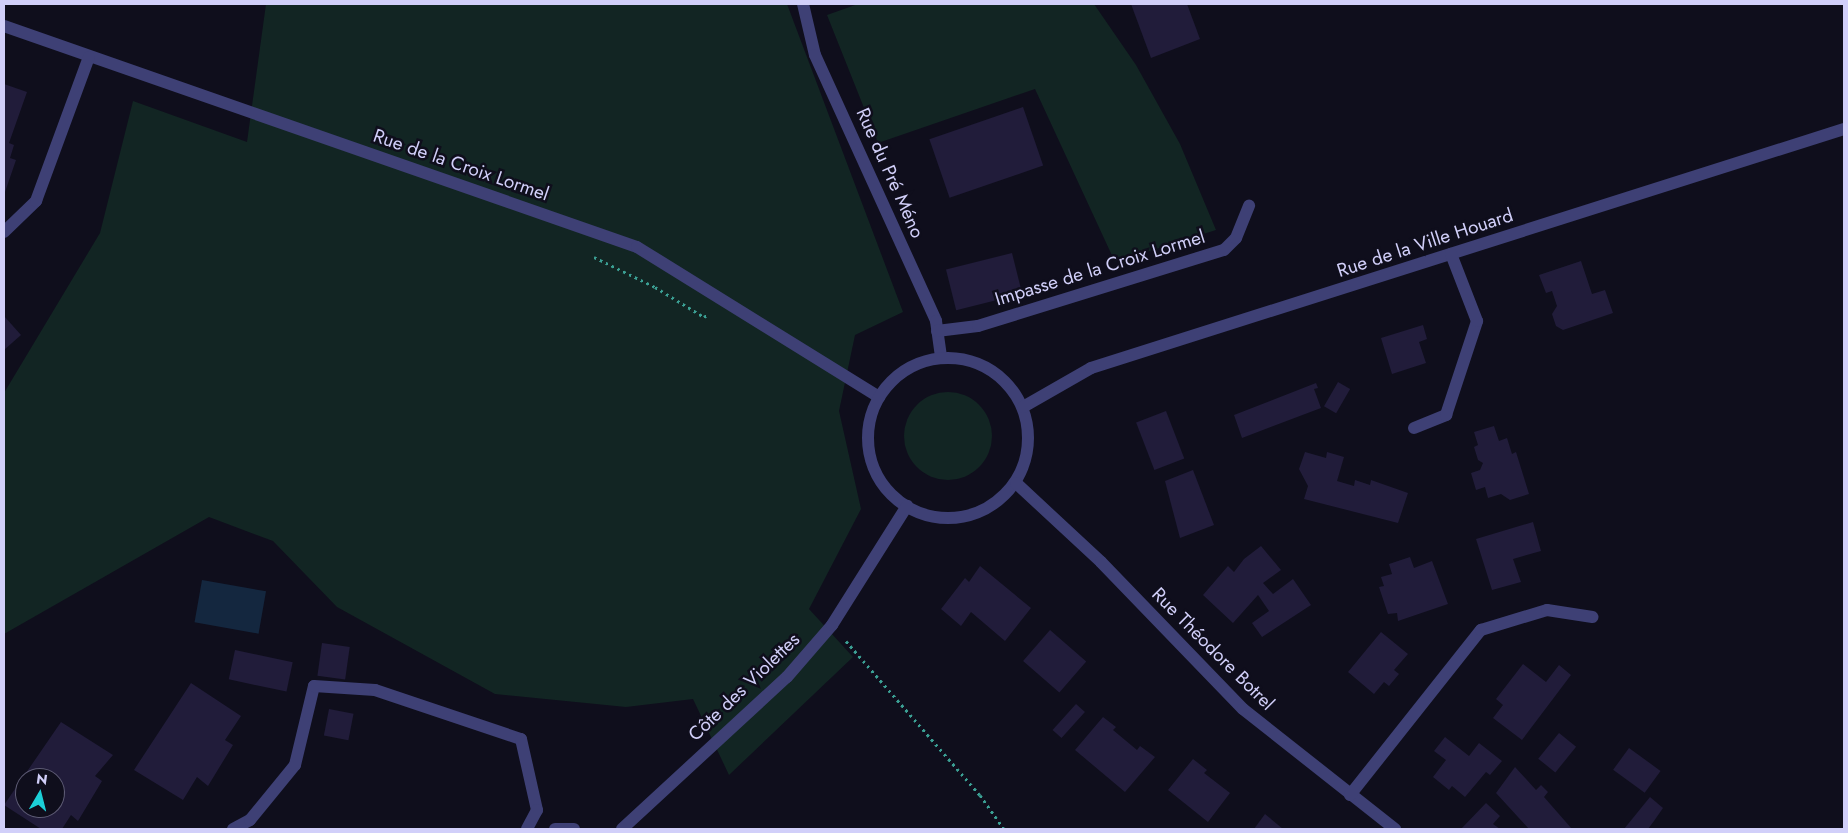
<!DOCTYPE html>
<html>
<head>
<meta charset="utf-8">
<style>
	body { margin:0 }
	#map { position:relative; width:1848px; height:833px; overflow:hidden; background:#0f0e1c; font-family:Jost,sans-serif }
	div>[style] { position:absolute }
	.green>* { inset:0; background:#122523 }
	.round { border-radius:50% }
	.water>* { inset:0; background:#14273f; transform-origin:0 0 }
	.building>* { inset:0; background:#211c3a; transform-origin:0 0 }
	.path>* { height:3px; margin-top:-1.5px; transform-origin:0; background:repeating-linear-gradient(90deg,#3ba094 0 2.5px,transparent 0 6.5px) }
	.minor>* { height:12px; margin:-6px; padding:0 6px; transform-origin:6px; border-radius:6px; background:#3e4075 }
	.minor>.ring { margin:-6px; padding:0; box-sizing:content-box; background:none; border:12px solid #3e4075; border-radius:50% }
	span { translate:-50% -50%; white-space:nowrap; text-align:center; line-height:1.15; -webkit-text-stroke:5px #0f0e1c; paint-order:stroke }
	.street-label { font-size:19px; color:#d1cff9 }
	.frame { position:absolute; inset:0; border:5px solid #d1cff9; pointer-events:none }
	.north { position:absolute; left:15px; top:768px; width:50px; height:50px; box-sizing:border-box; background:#0f0e1c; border:1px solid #5d5b74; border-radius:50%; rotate:8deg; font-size:14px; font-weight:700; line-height:20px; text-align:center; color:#d1cff9 }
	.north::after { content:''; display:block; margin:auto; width:18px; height:22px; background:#1ccfd8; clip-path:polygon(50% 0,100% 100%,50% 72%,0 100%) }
</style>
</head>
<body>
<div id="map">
	<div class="green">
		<i style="clip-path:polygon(266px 4px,787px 4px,903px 312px,855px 335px,839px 411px,861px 509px,809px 609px,853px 657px,729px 775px,693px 699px,626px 707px,495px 694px,337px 607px,273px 541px,209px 517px,4px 634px,4px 393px,100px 233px,133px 101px,247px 142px)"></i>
		<i style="clip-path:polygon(858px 4px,1094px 4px,1136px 65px,1180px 144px,1216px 230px,1115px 262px,1035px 89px,878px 143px,827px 15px)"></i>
		<i class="round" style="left:904px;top:392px;width:88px;height:88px"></i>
	</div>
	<div class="water">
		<i style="left:202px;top:580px;width:65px;height:43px;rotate:10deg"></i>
	</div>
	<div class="building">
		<i style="clip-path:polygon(1131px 4px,1187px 4px,1200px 39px,1151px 58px)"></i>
		<i style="clip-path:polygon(4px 84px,27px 92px,9px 143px,14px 145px,10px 158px,16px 160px,4px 195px)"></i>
		<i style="left:1023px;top:107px;width:62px;height:99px;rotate:71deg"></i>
		<i style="left:1012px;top:253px;width:42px;height:68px;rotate:76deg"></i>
		<i style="clip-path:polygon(1581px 261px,1592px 294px,1605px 290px,1613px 313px,1563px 330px,1556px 326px,1552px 314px,1557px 306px,1552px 291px,1546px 293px,1539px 275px)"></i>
		<i style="clip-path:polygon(4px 316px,21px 335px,4px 350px)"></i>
		<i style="clip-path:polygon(1423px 325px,1427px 339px,1419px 342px,1426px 363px,1392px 374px,1381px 338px)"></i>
		<i style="left:1338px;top:382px;width:14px;height:28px;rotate:30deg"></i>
		<i style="clip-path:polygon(1316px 383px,1318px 388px,1314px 389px,1321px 408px,1242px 438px,1234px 415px)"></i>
		<i style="left:1166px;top:411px;width:51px;height:32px;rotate:69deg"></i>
		<i style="clip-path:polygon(1494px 426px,1499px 441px,1507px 438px,1512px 454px,1516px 452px,1529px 494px,1510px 500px,1501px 494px,1488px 498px,1485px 487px,1476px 490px,1471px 473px,1480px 470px,1483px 463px,1478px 460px,1474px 447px,1478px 445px,1474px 432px)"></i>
		<i style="clip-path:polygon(1305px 452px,1326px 458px,1327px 452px,1344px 457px,1337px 481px,1354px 486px,1355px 480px,1370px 485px,1371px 480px,1408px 493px,1398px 523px,1304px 499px,1308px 486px,1299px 469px)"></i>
		<i style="clip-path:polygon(1193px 470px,1214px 525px,1180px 538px,1165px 481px)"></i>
		<i style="clip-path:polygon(1533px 522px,1541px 551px,1513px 559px,1521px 582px,1492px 590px,1476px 539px)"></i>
		<i style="clip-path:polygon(1261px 546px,1281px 570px,1263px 583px,1273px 594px,1293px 579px,1311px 605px,1262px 637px,1252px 623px,1269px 611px,1258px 595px,1233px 623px,1203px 595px,1228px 566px,1234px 572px,1244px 559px)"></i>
		<i style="clip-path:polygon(1410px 557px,1414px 568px,1432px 561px,1448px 604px,1398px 621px,1397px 613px,1388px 614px,1379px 587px,1384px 586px,1381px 577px,1392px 574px,1389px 564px)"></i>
		<i style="clip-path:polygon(980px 566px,1031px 608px,1005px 641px,971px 612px,961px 626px,941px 609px,965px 578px,969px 582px)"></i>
		<i style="left:1050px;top:630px;width:48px;height:41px;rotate:41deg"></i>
		<i style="clip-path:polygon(1381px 632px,1408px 654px,1394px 670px,1399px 674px,1389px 686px,1384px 682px,1374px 694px,1348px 672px)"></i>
		<i style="left:322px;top:643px;width:28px;height:33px;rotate:8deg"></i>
		<i style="left:235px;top:650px;width:59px;height:30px;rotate:12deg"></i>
		<i style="clip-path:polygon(1523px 664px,1546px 682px,1559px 665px,1571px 675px,1522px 740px,1493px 718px,1503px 705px,1496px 699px)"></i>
		<i style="clip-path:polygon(191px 683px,241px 716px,225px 740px,233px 745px,208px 786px,197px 777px,183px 800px,134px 770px)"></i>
		<i style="left:1076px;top:704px;width:12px;height:35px;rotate:42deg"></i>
		<i style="left:329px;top:709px;width:25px;height:27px;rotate:11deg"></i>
		<i style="clip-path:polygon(1103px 717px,1116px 727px,1113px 730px,1137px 750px,1140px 746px,1155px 757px,1125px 792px,1075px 750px)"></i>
		<i style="clip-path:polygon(evenodd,61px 722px,113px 755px,95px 776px,102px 781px,78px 821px,71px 815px,62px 829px,41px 829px,4px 805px,61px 722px,25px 778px,55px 778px,55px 808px,25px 808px,25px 778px)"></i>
		<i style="left:1559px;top:733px;width:22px;height:33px;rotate:39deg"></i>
		<i style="clip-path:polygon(1445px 737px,1469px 756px,1479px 743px,1502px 761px,1490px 775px,1486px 772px,1465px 797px,1452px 786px,1449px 790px,1433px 777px,1446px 760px,1434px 751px)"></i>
		<i style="left:1629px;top:748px;width:39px;height:27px;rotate:36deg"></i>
		<i style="clip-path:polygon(1193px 759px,1207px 770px,1204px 773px,1230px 793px,1208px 822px,1168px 790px)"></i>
		<i style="clip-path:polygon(1515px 767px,1536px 790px,1541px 785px,1548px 792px,1544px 797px,1572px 829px,1529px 829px,1496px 793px)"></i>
		<i style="clip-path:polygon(1650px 797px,1663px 808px,1654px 821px,1648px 829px,1624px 829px)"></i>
		<i style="clip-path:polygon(1486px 803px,1500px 816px,1493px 824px,1500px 829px,1461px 829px)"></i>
		<i style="clip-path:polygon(1265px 814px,1283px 829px,1254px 829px)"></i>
	</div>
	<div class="path">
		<i style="left:594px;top:257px;width:68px;rotate:26.2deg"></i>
		<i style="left:655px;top:287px;width:57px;rotate:31.5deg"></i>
		<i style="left:704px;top:317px;width:4px;rotate:-34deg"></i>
		<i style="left:846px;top:641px;width:204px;rotate:49deg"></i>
		<i style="left:980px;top:795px;width:42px;rotate:54.8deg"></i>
	</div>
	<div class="minor">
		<i style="left:803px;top:4px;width:52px;rotate:76.8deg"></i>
		<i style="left:815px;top:55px;width:292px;rotate:65.5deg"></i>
		<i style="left:936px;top:321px;width:37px;rotate:82deg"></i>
		<i style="left:4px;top:26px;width:670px;rotate:19.25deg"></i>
		<i style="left:637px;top:247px;width:285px;rotate:31.8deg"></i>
		<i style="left:4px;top:232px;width:45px;rotate:-44.1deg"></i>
		<i style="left:36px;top:201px;width:153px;rotate:-69.8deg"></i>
		<i style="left:937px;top:331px;width:41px;rotate:-7deg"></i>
		<i style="left:978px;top:326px;width:257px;rotate:-17.2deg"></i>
		<i style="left:1224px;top:250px;width:17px;rotate:-45deg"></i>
		<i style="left:1236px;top:238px;width:35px;rotate:-68deg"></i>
		<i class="ring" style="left:868px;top:358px;width:148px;height:148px"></i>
		<i style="left:1023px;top:407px;width:78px;rotate:-29.8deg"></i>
		<i style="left:1091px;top:368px;width:790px;rotate:-17.61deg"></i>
		<i style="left:1414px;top:428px;width:35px;rotate:-22deg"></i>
		<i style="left:1446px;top:415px;width:99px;rotate:-71.7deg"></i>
		<i style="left:1477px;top:321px;width:72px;rotate:-111.2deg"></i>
		<i style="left:1016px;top:483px;width:116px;rotate:42.9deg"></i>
		<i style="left:1101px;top:562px;width:204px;rotate:46deg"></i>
		<i style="left:1243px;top:709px;width:194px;rotate:38.3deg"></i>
		<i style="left:1350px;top:795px;width:211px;rotate:-51.6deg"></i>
		<i style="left:1481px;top:630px;width:69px;rotate:-16.9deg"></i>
		<i style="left:1547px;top:610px;width:46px;rotate:8.8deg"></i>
		<i style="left:233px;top:829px;width:19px;rotate:-28deg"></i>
		<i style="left:250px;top:820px;width:71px;rotate:-50.7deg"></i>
		<i style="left:295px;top:765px;width:81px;rotate:-76.5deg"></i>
		<i style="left:314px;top:686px;width:61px;rotate:3.8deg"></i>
		<i style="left:375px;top:690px;width:154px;rotate:18.6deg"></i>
		<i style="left:521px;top:739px;width:73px;rotate:77.3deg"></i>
		<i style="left:537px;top:810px;width:21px;rotate:118deg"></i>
		<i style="left:555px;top:829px;width:19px"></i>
		<i style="left:622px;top:829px;width:224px;rotate:-42.7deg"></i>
		<i style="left:787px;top:677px;width:69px;rotate:-49.1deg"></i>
		<i style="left:832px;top:625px;width:141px;rotate:-57.8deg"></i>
	</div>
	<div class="street-label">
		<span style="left:461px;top:165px;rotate:19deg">Rue de la Croix Lormel</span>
		<span style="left:890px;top:173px;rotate:66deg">Rue du Pré Méno</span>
		<span style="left:1425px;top:243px;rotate:-18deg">Rue de la Ville Houard</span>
		<span style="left:1100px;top:268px;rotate:-17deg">Impasse de la Croix Lormel</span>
		<span style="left:1213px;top:649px;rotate:45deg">Rue Théodore Botrel</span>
		<span style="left:744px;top:687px;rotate:-44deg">Côte des Violettes</span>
	</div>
	<div class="frame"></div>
	<div class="north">N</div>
</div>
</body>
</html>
